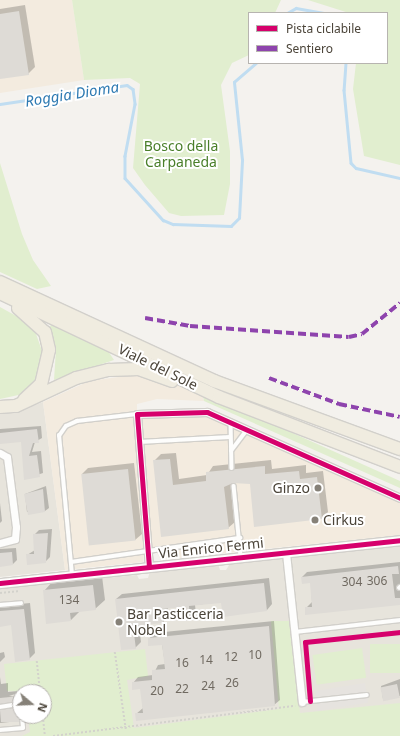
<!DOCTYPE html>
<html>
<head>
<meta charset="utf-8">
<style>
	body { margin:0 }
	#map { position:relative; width:400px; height:736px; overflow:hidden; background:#f4f2ee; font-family:"Noto Sans",sans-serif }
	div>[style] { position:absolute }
	.residential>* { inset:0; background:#e7e4dc }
	.commercial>* { inset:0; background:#f3ebdf }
	.green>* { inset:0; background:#e1eecf; transform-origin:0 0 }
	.parking>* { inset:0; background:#e6e3df; transform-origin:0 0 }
	.shadow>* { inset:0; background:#0003 }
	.stream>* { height:2.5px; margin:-1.25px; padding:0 1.25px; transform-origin:1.25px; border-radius:1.25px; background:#c0ddf1 }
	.building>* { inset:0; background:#dedbd6; transform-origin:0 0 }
	.path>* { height:1.5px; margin-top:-0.75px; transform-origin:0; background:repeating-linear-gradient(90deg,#d3d2cc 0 2px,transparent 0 4px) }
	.roads { filter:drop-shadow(1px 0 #d2d0cb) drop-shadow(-1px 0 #d2d0cb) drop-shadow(0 1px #d2d0cb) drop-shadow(0 -1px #d2d0cb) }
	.service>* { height:3.5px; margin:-1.75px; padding:0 1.75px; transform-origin:1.75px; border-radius:1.75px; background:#fdfdfc }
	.minor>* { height:7px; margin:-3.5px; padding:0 3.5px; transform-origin:3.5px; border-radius:3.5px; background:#fdfdfc }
	.tertiary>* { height:9px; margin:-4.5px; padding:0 4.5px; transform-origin:4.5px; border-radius:4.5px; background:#fdfdfc }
	.trunk>* { height:12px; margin:-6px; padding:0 6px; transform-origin:6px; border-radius:6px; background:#f0ece0 }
	.quiet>* { height:4px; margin-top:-2px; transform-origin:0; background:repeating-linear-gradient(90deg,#8e44ad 0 8px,transparent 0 12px) }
	.cycleway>* { height:5px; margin:-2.5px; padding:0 2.5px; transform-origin:2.5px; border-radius:2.5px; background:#d6006c }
	.dots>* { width:11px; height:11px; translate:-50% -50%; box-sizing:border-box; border:2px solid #fff; border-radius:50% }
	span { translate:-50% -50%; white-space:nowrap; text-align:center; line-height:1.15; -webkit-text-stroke:4px #fff; paint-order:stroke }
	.number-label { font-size:12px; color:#706a61 }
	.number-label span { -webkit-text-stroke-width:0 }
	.park-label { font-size:14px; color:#4a7f2a }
	.street-label { font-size:14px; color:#4b4439 }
	.poi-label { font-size:14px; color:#4b4439 }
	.right { translate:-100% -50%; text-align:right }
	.left { translate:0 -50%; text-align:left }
	.water-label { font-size:15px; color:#2e7ab2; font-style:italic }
	.legend { position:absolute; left:248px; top:12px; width:140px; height:52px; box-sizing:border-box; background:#fff; border:1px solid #b7b4b0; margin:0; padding:5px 7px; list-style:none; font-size:12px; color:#4b4439 }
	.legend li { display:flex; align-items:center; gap:8px; height:20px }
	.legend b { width:20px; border:1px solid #b7b4b0 }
	.north { position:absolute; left:12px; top:684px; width:40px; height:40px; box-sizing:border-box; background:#fff; border:1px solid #b7b4b0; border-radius:50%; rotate:109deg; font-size:11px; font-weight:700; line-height:16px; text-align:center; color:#4b4439 }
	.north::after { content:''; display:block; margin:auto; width:14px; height:18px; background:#868178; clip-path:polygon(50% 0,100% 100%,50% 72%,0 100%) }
</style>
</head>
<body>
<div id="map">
	<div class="residential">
		<i style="clip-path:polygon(43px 402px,65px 570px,0 577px,0 411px,19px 411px)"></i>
		<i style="clip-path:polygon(evenodd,400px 545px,400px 705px,186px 736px,0 736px,0 588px,137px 575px,139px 579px,148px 578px,150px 571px,218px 564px,220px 570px,226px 570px,231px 562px,282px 556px,287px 560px,304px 554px,400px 545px,20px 692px,44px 692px,44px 716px,20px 716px,20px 692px)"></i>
	</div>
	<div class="commercial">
		<i style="clip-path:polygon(0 0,72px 0,84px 80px,0 93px)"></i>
		<i style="clip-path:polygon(133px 375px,165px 380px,203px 396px,204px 401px,157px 399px,137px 404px,137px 412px,200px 410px,400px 497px,400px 535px,253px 550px,249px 544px,238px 544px,236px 552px,161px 560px,157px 553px,144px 554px,143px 562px,65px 570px,43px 402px,89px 381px)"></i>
	</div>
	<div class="green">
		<i style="clip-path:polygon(72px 0,281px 0,275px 13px,249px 13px,249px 55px,232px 63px,221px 85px,230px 151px,230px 184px,224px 215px,181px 216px,169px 213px,145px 185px,133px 168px,140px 84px,130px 78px,84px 80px)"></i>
		<i style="clip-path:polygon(308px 0,400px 0,400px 165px,364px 156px,353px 89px,356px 63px,387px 63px,387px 13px,349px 13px)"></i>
		<i style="clip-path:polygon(0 163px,22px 234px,33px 260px,51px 286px,37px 289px,0 272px)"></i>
		<i style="clip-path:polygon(0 307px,27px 322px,35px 331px,42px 351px,39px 373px,33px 385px,23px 394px,0 399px)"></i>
		<i style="clip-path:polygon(51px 325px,106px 348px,114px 360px,54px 380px,56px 349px,48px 329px)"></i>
		<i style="clip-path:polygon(203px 396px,230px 405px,400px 481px,400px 488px,204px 401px)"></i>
		<i style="clip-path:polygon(271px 621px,289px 621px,300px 713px,400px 703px,400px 736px,22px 736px,30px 732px,28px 716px,44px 716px,44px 692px,7px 691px,4px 664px,145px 649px,148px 676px,127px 680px,134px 728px,279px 709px)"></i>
		<i style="left:400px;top:644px;width:29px;height:30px;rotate:90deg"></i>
		<i style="left:362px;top:648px;width:30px;height:50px;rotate:82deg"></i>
	</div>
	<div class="parking">
		<i style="left:365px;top:683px;width:20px;height:51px;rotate:81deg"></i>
	</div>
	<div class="shadow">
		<i style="clip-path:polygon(25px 5px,35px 67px,28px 74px,0 78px,0 9px)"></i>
		<i style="clip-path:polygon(41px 426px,42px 438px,35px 442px,32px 452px,41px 451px,43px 473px,25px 479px,22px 441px,0 443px,0 429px)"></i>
		<i style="clip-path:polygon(176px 453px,179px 479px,207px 475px,213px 466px,271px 460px,272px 469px,306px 465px,306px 473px,323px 471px,328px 512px,321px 519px,251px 483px,233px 482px,235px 522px,228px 528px,162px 535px,154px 461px,161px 454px)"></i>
		<i style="clip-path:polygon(134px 463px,142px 534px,135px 540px,82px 474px,88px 468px)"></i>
		<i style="clip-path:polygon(46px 486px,49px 508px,45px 511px,27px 512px,25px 494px)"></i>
		<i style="clip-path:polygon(0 503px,2px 521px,0 523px)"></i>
		<i style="clip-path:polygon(52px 529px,50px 557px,45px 562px,27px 555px,35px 550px,34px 535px,39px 530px)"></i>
		<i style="clip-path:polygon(16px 548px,17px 560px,13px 564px,0 566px,0 549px)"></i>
		<i style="clip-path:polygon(400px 562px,400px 604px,306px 608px,312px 602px,311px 582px,302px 577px,307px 572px)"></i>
		<i style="clip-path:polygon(102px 576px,105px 600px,95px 609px,80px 611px,71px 620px,44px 591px,53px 581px)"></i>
		<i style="clip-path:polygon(269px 578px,272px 604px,267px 610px,222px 602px,195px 605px,196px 614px,184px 620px,184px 606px,168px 608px,168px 617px,163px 622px,139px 625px,141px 642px,135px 648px,116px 599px,122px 594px)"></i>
		<i style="clip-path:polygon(30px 603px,35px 653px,29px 659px,12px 624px,0 626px,0 606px)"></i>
		<i style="clip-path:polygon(274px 621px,280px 700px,274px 705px,136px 714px,143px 708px,141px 688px,133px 683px,138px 677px,153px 675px,158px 665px,165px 664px,162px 644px,149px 639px,154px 633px)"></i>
		<i style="clip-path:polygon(4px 652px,5px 657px,0 662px,0 653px)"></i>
		<i style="clip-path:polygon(0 677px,1px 684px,8px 683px,8px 692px,28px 690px,9px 696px,20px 697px,20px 716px,24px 716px,19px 721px,0 723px)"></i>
		<i style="clip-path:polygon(400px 679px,400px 696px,383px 699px,381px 686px)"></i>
	</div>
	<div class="stream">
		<i style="left:287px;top:13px;width:10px;rotate:-29deg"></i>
		<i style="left:296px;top:8px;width:28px;rotate:10deg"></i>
		<i style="left:346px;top:63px;width:27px;rotate:94deg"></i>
		<i style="left:344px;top:90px;width:73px;rotate:84.5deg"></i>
		<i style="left:351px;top:163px;width:7px;rotate:45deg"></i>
		<i style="left:356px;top:168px;width:45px;rotate:12.8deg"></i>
		<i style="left:0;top:104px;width:128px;rotate:-8.5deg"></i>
		<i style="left:127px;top:85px;width:7px;rotate:34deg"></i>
		<i style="left:133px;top:89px;width:15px;rotate:82deg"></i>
		<i style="left:135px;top:104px;width:53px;rotate:100.9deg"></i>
		<i style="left:125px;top:156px;width:22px;rotate:90deg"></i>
		<i style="left:125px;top:178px;width:57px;rotate:47.9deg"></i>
		<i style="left:163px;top:220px;width:11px;rotate:22deg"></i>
		<i style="left:173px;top:224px;width:58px;rotate:2deg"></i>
		<i style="left:231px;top:226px;width:11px;rotate:-45deg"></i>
		<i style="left:239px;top:218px;width:58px;rotate:-87deg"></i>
		<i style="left:242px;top:160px;width:78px;rotate:-95.9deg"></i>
		<i style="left:234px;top:82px;width:29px;rotate:-41deg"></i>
	</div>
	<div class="building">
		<i style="clip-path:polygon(19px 11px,29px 75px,0 79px,0 14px)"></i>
		<i style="clip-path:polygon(37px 429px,39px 443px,33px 443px,29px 456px,37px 455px,40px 477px,24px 480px,21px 442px,0 444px,0 433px)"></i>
		<i style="clip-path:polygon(170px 459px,173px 485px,206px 481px,206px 472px,265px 466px,265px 474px,299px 471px,300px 479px,317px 477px,322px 519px,254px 527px,250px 484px,233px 483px,224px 487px,229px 529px,161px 537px,153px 460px)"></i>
		<i style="left:128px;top:469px;width:72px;height:47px;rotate:84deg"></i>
		<i style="clip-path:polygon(43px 489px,45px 512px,28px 515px,24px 494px)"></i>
		<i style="clip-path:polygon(48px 533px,46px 563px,27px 565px,26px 554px,34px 554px,33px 534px)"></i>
		<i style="clip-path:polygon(12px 552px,13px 565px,0 567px,0 553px)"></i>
		<i style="clip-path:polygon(398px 566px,399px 574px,392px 574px,395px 598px,400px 598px,400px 605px,305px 615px,305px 607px,312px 607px,310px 583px,302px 584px,301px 577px)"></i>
		<i style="clip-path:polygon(264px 583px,267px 611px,223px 617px,221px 603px,189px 606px,190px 621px,184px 621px,183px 607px,162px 609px,163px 623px,133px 626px,136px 649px,121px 650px,115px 599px)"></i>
		<i style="clip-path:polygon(93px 585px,96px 610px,70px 613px,71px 621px,46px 624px,43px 590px)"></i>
		<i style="clip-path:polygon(24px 609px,30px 660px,15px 662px,11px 625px,0 627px,0 611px)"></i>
		<i style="clip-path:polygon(269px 626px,275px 706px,136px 721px,135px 713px,143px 713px,140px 689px,132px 690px,132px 682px,152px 680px,152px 670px,165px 669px,162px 645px,148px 646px,148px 638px)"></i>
		<i style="left:397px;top:684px;width:14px;height:17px;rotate:78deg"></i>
		<i style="clip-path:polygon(20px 696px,20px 701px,0 704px,0 698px)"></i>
		<i style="clip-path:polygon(19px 707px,19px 722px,1px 722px,0 710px)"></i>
	</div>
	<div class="path">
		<i style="left:0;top:593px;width:20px;rotate:-6deg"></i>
		<i style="left:115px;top:652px;width:78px;rotate:81.9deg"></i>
		<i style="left:37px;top:661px;width:31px;rotate:84deg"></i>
		<i style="left:43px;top:716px;width:20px;rotate:84deg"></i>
		<i style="left:53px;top:736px;width:244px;rotate:-7.1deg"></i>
	</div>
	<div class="roads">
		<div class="service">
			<i style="left:231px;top:422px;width:46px;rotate:88.8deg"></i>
			<i style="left:139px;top:442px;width:91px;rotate:-3.1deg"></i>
			<i style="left:231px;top:451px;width:26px;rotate:-53deg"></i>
			<i style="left:234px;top:486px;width:70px;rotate:84.3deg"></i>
			<i style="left:71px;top:562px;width:171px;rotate:-8.1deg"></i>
			<i style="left:72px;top:575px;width:140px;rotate:-95.3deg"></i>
			<i style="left:59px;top:436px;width:12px;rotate:-55deg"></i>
			<i style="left:66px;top:426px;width:12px;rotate:-24deg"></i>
			<i style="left:77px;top:421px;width:60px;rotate:-6.7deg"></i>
			<i style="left:399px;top:588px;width:1px;rotate:-45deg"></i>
			<i style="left:0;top:605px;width:21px;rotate:-5deg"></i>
			<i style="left:295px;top:632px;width:106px;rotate:-6.5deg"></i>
			<i style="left:302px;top:702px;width:65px;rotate:-6.1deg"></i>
			<i style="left:0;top:707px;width:20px;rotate:-9deg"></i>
			<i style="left:0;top:730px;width:23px;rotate:-5deg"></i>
			<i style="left:23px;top:728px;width:12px;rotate:-95deg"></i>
		</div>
		<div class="minor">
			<i style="left:0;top:453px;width:8px;rotate:30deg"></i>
			<i style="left:7px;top:457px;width:71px;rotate:82.7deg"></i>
			<i style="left:16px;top:527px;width:12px;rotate:95deg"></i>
			<i style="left:15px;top:539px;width:16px;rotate:165deg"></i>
			<i style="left:286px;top:553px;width:150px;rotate:83.9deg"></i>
			<i style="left:149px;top:567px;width:153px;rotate:-94.5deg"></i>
			<i style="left:137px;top:414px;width:70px;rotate:-1.6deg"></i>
			<i style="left:207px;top:412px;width:211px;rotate:24deg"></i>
		</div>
		<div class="tertiary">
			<i style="left:0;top:583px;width:402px;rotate:-6.1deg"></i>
		</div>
		<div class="trunk">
			<i style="left:0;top:282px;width:236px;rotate:24.8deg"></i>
			<i style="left:214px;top:381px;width:198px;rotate:20.1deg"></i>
			<i style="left:0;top:293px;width:242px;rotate:25.4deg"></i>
			<i style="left:219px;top:397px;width:194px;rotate:21.1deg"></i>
			<i style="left:18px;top:308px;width:36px;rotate:42deg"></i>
			<i style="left:45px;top:332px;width:18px;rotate:77deg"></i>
			<i style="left:49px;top:350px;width:35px;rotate:103deg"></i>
			<i style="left:41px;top:384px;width:23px;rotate:137deg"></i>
			<i style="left:0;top:407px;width:16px;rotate:-4deg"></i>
			<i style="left:16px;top:406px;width:66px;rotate:-25deg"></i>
			<i style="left:76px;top:378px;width:34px;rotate:-14deg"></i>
			<i style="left:109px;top:370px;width:30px;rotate:-2deg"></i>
			<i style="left:139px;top:369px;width:35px;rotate:20deg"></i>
		</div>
	</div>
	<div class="quiet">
		<i style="left:145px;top:318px;width:46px;rotate:10.1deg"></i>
		<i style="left:190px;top:326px;width:159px;rotate:4deg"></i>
		<i style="left:349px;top:337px;width:13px;rotate:-13deg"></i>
		<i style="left:362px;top:334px;width:49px;rotate:-39.2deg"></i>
		<i style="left:269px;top:378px;width:75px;rotate:20.4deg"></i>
		<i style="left:339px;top:404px;width:62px;rotate:12deg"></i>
	</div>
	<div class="cycleway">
		<i style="left:149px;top:567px;width:153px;rotate:-94.5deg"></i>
		<i style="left:137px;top:414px;width:70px;rotate:-1.6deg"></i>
		<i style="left:207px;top:412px;width:211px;rotate:24deg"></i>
		<i style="left:0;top:583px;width:402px;rotate:-6.1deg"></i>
		<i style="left:310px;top:701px;width:59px;rotate:-94.8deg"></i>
		<i style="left:305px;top:642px;width:96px;rotate:-6deg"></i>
	</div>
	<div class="dots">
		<i style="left:318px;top:488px;background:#868178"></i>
		<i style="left:315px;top:520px;background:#868178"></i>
		<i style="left:119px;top:622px;background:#868178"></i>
	</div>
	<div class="number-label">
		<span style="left:377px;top:581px">306</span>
		<span style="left:352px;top:582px">304</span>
		<span style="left:69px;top:600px">134</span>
		<span style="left:255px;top:655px">10</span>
		<span style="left:231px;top:657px">12</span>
		<span style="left:206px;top:660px">14</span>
		<span style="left:182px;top:663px">16</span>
		<span style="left:232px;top:683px">26</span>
		<span style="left:208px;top:686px">24</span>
		<span style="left:182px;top:689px">22</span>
		<span style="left:157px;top:691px">20</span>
	</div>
	<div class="park-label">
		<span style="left:181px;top:154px">Bosco della<br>Carpaneda</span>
	</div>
	<div class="street-label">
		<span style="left:158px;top:367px;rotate:26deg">Viale del Sole</span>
		<span style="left:211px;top:548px;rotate:-6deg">Via Enrico Fermi</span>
	</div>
	<div class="poi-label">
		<span class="right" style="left:310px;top:488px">Ginzo</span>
		<span class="left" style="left:323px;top:520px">Cirkus</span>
		<span class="left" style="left:127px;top:622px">Bar Pasticceria<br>Nobel</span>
	</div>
	<div class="water-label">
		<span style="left:72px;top:94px;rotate:-9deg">Roggia Dioma</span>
	</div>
	<ul class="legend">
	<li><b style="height:5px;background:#d6006c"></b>Pista ciclabile</li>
	<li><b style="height:5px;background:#8e44ad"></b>Sentiero</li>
	</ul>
	<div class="north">N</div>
</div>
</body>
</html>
